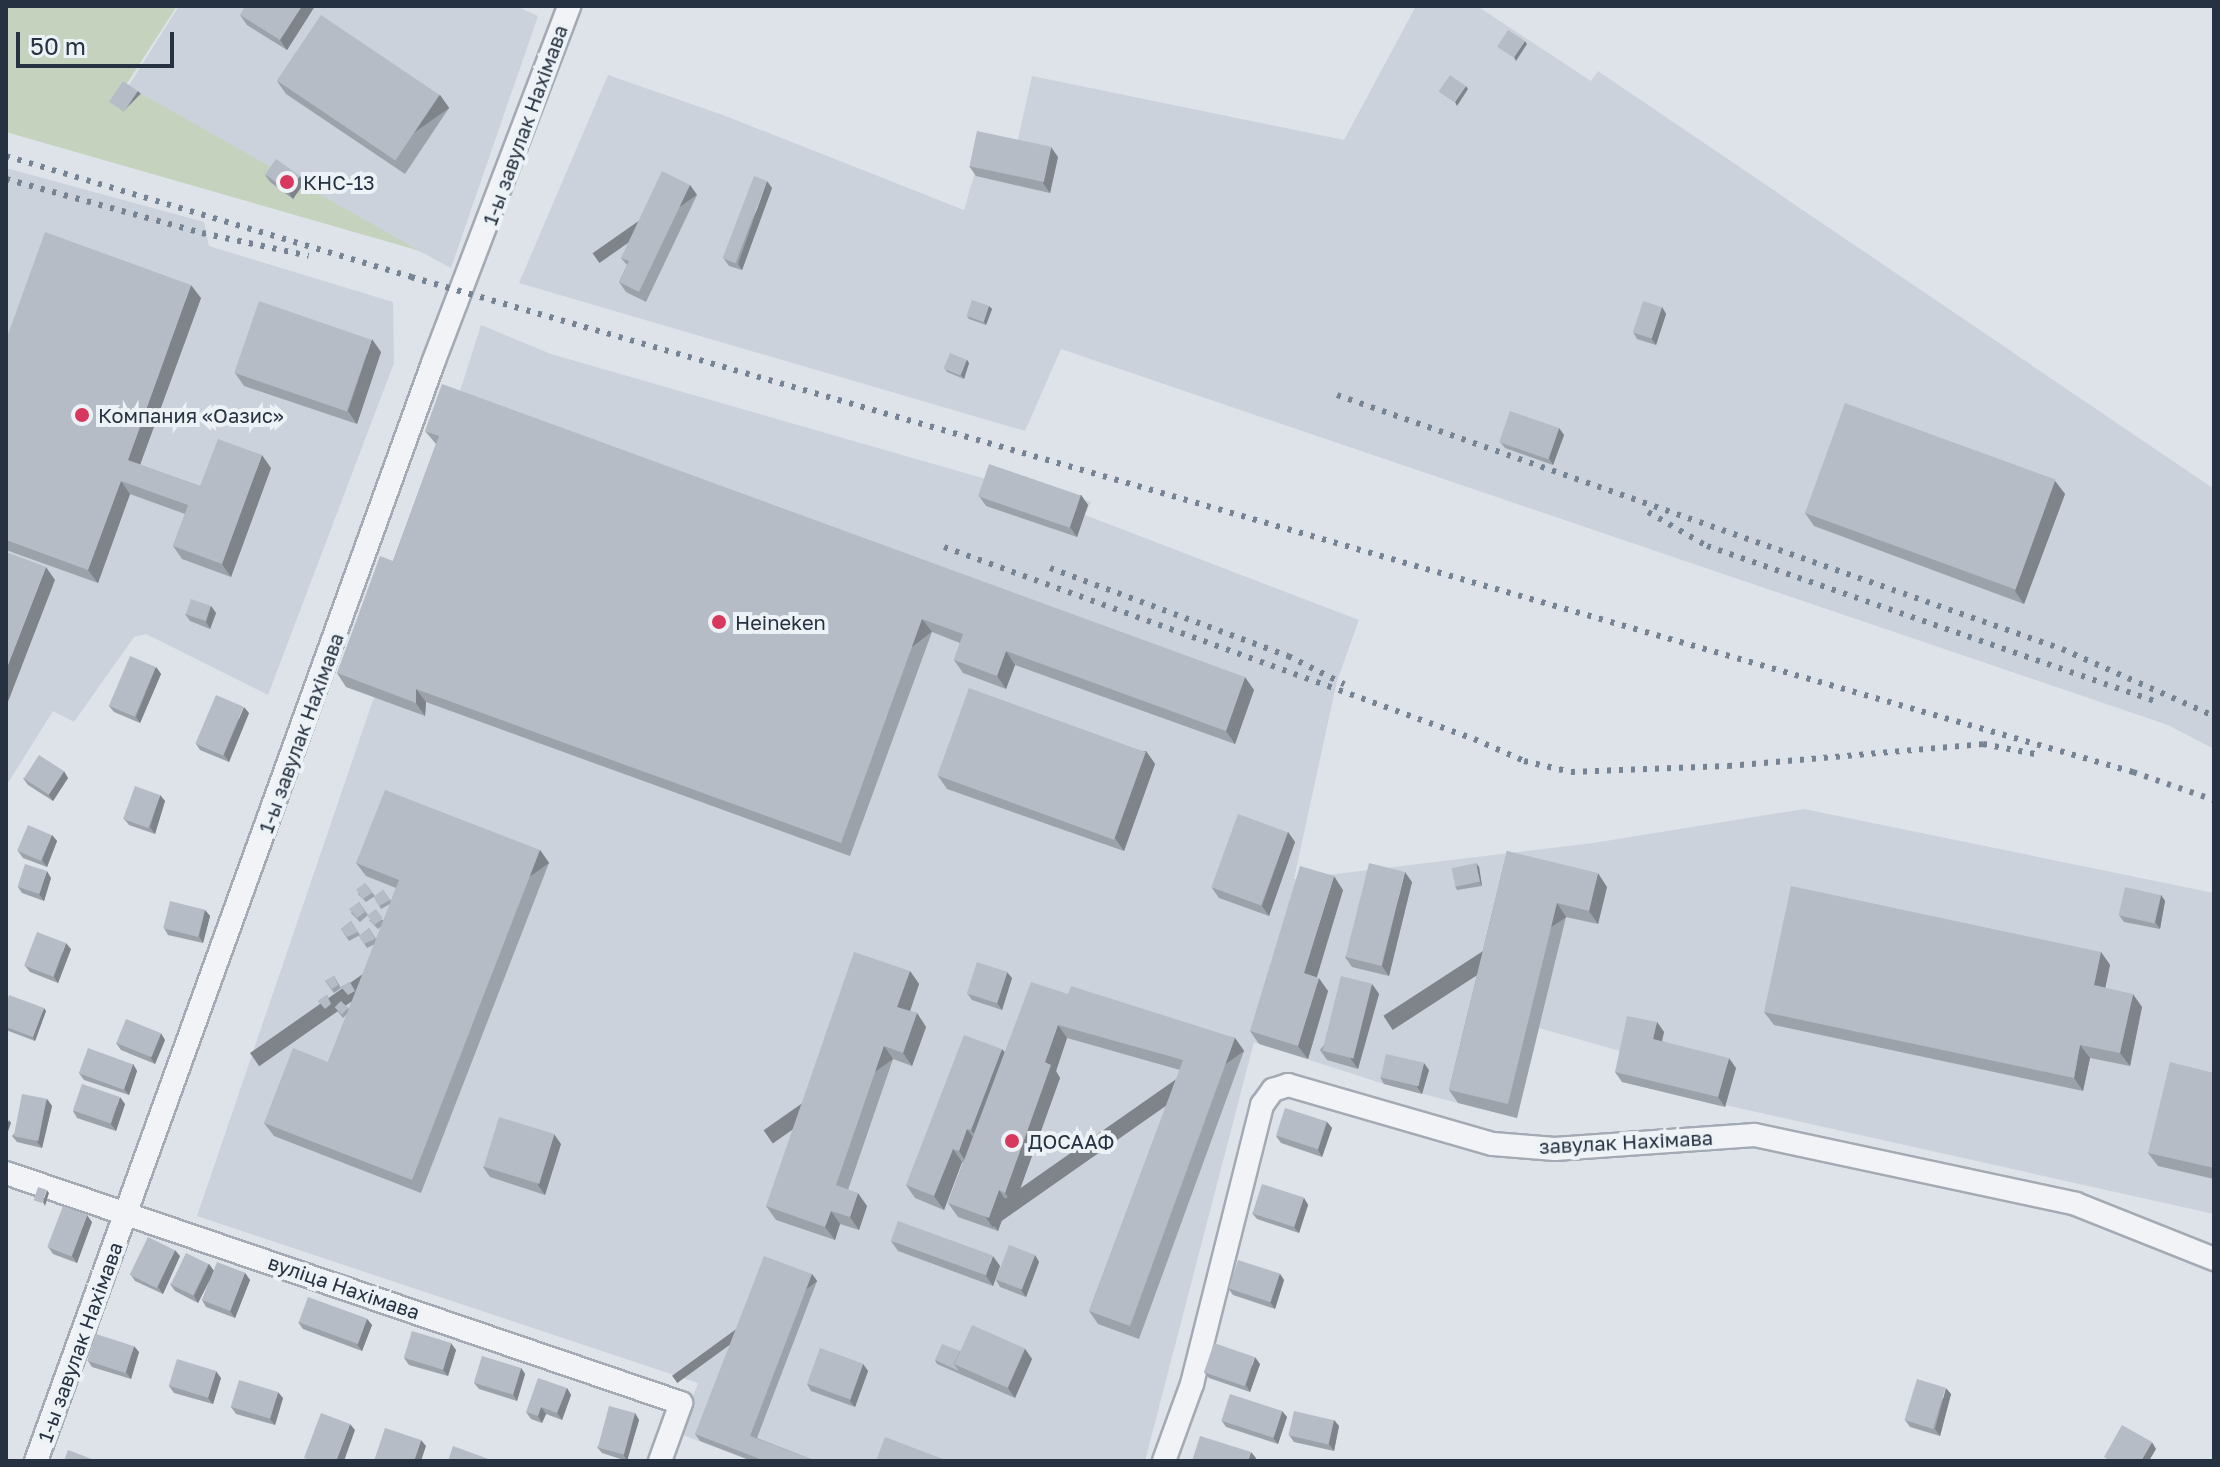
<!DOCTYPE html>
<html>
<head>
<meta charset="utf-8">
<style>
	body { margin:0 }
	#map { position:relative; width:2220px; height:1467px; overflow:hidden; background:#dee3e9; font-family:"Golos Text",sans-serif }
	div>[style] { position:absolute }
	.built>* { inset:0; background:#ccd2db }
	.green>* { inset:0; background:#c5d3be }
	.roads { filter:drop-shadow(2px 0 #a3aab3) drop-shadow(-2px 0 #a3aab3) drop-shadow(0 2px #a3aab3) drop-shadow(0 -2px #a3aab3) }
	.minor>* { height:22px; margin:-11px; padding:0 11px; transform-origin:11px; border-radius:11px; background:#f1f3f7 }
	.rail>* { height:6px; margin-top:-3px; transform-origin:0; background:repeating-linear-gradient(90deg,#768393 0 4px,transparent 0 12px) }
	.wall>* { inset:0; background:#9ca2aa }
	.shaded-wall>* { inset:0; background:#7f848b; transform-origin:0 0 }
	.building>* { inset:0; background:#b5bcc6; transform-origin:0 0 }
	.dots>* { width:22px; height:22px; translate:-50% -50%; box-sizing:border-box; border:4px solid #edf2f6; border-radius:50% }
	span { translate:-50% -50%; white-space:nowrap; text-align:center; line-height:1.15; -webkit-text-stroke:8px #edf2f6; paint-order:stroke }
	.street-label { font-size:20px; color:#263241 }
	.poi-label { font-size:20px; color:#263241 }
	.left { translate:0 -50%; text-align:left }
	.frame { position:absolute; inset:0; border:8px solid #263241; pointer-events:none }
	.scale { position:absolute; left:16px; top:32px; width:158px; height:36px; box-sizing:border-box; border:4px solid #263241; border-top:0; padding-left:10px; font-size:24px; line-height:28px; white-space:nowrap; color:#263241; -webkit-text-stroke:6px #edf2f6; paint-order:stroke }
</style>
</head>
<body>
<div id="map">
	<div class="built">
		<i style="clip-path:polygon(179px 6px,516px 6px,538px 16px,451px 268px,124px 93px)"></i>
		<i style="clip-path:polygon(1416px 6px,1477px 6px,1591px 81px,1598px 71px,2214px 489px,2214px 749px,2168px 725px,1061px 349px,1025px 431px,519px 283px,608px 75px,723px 115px,964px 210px,984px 141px,1016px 148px,1032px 76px,1344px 140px)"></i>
		<i style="clip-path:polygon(6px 168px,204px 222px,209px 246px,393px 302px,394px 363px,268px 695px,146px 634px,134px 637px,74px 722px,53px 711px,6px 786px)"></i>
		<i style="clip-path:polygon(481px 325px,551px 354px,993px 481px,996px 474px,1091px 502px,1085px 515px,1359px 620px,1337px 681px,1294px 879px,1593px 843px,1804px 809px,2214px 893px,2214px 1214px,1622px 1082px,1627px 1053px,1539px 1028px,1517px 1118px,1384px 1084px,1254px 1042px,1145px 1461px,752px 1461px,680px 1434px,698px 1383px,197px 1216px,374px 697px,402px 574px)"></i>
	</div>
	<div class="green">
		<i style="clip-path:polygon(6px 6px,177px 6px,126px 85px,420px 251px,6px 132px)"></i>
	</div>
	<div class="roads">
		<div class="minor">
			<i style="left:6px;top:1173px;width:713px;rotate:18.82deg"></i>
			<i style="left:681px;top:1403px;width:62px;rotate:109.9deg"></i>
			<i style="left:36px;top:1461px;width:1168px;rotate:-70.12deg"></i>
			<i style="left:433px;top:363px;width:382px;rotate:-69.1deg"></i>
			<i style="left:1164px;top:1461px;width:82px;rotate:-70deg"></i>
			<i style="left:1192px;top:1384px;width:288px;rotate:-75.9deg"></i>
			<i style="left:1262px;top:1105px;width:19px;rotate:-54deg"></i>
			<i style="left:1273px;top:1090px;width:16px;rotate:-18deg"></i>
			<i style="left:1288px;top:1085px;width:213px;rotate:16.1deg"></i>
			<i style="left:1493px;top:1144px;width:62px;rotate:4.6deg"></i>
			<i style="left:1555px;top:1149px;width:200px;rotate:-4deg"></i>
			<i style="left:1755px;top:1135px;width:328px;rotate:12.1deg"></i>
			<i style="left:2076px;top:1204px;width:149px;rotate:21.7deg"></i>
		</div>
	</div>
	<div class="rail">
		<i style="left:6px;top:156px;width:423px;rotate:16.6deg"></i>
		<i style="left:411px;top:277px;width:1792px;rotate:16.04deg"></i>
		<i style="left:2133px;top:772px;width:86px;rotate:19.1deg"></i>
		<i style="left:6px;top:179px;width:203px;rotate:15.4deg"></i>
		<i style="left:202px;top:233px;width:109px;rotate:12.1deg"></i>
		<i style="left:1337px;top:395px;width:768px;rotate:19.31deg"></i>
		<i style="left:2062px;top:649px;width:166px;rotate:23.8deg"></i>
		<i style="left:1648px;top:512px;width:68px;rotate:30deg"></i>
		<i style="left:1707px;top:546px;width:479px;rotate:19.1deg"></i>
		<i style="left:944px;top:547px;width:564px;rotate:19.91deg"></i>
		<i style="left:1474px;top:739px;width:55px;rotate:23.7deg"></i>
		<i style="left:1524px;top:761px;width:48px;rotate:13.2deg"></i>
		<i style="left:1571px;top:772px;width:157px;rotate:-2.2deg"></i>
		<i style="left:1728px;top:766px;width:256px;rotate:-4.9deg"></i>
		<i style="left:1983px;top:744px;width:53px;rotate:10.9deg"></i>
		<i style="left:1050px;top:568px;width:254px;rotate:20.3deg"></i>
		<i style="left:1288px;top:656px;width:63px;rotate:26.6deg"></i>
	</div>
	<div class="wall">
		<i style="clip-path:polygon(315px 6px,287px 50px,247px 25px,240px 15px)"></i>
		<i style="clip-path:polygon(277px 81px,440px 95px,449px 108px,405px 174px,286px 94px)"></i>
		<i style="clip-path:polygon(1058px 157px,1050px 193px,976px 176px,969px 166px)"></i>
		<i style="clip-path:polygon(265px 175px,304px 183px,293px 199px,270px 182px)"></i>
		<i style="clip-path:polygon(690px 185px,697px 195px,646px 302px,626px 292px,619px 282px,627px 265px,621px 258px)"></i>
		<i style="clip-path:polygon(772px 188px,742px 270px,729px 266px,724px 259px)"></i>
		<i style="clip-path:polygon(201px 298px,140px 465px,200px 486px,271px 468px,231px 577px,182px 559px,173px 546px,185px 514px,130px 494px,98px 583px,6px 550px,6px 340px)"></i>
		<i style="clip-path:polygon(989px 306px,992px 309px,986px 325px,969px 319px,967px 316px)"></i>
		<i style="clip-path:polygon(1662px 307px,1666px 314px,1656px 345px,1637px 339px,1633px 332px)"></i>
		<i style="clip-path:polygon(381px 352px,357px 424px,244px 386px,235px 373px)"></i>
		<i style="clip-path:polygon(967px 360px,969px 363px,964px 379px,947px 372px,945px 369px)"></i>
		<i style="clip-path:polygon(1559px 428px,1564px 435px,1553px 465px,1505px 448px,1500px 442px)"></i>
		<i style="clip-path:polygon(425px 431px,1254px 690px,1235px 744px,1015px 665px,1006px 689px,963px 673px,954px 660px,960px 643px,932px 632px,850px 856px,426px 702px,425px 716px,346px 687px,337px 673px,393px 561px,436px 444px)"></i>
		<i style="clip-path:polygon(2055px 481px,2065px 494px,2024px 604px,1814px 526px,1805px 513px)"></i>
		<i style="clip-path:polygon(1081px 495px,1088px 505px,1077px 537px,986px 506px,979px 496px)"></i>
		<i style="clip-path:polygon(211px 606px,216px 613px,210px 629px,190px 621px,185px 614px)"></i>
		<i style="clip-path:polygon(156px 667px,161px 674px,140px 723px,114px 712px,109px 706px)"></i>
		<i style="clip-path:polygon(249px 713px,229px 762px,200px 750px,196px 744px)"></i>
		<i style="clip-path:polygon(1146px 751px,1155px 764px,1124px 851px,947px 789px,938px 776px)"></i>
		<i style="clip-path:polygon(23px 778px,68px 778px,53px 801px,28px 785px)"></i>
		<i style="clip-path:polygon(160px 795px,165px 801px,155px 834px,129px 825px,124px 819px)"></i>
		<i style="clip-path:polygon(1288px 832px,1295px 842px,1269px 916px,1219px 898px,1212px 888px)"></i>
		<i style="clip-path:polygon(52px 835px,57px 841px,47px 867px,23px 858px,18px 851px)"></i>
		<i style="clip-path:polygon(540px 850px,549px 863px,421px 1193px,274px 1136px,264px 1123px,328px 1062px,347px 1014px,343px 1018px,334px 1007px,341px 1001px,349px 1009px,354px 996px,350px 999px,341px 987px,350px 982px,356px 992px,375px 944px,367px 948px,359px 936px,369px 928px,376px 939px,382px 926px,378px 929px,369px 920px,384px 920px,390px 904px,381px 909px,374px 897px,383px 890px,391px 901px,396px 888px,366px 876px,356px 863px)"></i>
		<i style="clip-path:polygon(1507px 851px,1607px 887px,1598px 924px,1566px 917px,1517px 1118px,1458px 1103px,1449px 1090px)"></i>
		<i style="clip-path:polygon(1479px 867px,1482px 886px,1457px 890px,1455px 886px)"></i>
		<i style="clip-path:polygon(51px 878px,44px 901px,22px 893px,18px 887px)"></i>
		<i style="clip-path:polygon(1412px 882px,1389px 976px,1352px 967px,1345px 957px)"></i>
		<i style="clip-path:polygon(365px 883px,375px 896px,366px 902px,358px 894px)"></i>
		<i style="clip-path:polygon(1343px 890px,1316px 977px,1328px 991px,1308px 1059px,1259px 1044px,1250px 1031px)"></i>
		<i style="clip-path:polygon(2161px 895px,2165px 901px,2160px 929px,2124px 922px,2119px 915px)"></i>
		<i style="clip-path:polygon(359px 902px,368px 915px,360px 922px,351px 913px)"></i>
		<i style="clip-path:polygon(205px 910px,210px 916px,203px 943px,168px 935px,164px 928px)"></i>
		<i style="clip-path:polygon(351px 921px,360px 935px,349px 941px,341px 929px)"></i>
		<i style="clip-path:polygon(71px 949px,58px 983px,30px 972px,25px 966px)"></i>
		<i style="clip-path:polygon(2101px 952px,2110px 965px,2105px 988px,2142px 1007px,2130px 1066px,2090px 1058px,2083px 1091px,1774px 1025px,1764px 1012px)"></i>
		<i style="clip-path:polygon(910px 971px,919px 984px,910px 1011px,917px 1013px,926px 1027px,912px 1066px,893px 1059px,848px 1190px,867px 1206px,859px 1230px,840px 1224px,835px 1240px,776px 1220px,766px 1206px)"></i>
		<i style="clip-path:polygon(334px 976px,341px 988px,334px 993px,325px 981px)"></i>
		<i style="clip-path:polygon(1012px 978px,1002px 1010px,972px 1000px,967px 993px)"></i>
		<i style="clip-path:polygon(1372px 984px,1379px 994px,1358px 1069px,1327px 1060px,1320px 1050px)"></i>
		<i style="clip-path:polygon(1068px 994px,1235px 1038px,1244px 1051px,1139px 1339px,1098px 1324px,1089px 1311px,1180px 1070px,1067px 1038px,1056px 1071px,1060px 1078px,1014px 1206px,1008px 1203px,998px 1231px,958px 1217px,948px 1203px,963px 1163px,962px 1162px,944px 1210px,915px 1198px,906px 1185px,1002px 1049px,1004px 1052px)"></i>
		<i style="clip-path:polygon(327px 995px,334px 1008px,327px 1012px,318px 1001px)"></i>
		<i style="clip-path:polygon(6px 1004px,46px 1011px,35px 1041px,6px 1030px)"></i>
		<i style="clip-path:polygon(1657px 1022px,1664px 1032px,1662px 1041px,1736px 1068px,1725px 1107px,1622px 1082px,1615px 1072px)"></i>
		<i style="clip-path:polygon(165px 1040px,155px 1064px,121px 1050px,116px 1043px)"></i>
		<i style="clip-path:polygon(133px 1064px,137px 1071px,129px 1095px,84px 1080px,79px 1073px)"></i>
		<i style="clip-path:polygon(1429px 1070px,1422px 1094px,1384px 1084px,1380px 1077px)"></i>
		<i style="clip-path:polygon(2214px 1073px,2214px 1179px,2158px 1166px,2148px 1153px)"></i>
		<i style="clip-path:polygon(47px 1099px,52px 1106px,42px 1148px,17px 1142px,12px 1136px)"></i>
		<i style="clip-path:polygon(125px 1104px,116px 1131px,77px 1118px,73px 1111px)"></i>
		<i style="clip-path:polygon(1327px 1122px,1332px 1128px,1322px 1157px,1281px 1143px,1276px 1136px)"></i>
		<i style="clip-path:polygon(561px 1144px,545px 1195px,490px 1177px,483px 1167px)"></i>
		<i style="clip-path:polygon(1304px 1198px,1308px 1205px,1299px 1233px,1257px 1219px,1252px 1213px)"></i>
		<i style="clip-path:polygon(92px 1222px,77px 1263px,53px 1254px,48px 1247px)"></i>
		<i style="clip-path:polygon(891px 1241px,1000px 1266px,993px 1286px,898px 1251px)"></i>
		<i style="clip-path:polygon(1035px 1255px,1039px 1262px,1026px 1297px,1000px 1287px,996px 1280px)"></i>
		<i style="clip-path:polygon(180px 1256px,163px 1294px,135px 1281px,131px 1275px)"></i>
		<i style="clip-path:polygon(209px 1264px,213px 1270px,245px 1273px,250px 1280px,235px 1318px,206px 1307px,202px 1300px,210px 1280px,198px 1303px,175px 1291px,170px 1284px)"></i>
		<i style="clip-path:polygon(812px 1274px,817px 1281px,757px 1438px,816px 1461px,752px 1461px,700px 1441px,695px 1434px)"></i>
		<i style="clip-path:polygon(1280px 1274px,1284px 1280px,1275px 1309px,1233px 1295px,1228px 1288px)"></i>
		<i style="clip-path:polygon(367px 1319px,372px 1325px,362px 1351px,303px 1329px,298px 1322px)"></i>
		<i style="clip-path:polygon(1025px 1349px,1032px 1359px,1015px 1398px,937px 1364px,935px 1360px,960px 1351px)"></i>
		<i style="clip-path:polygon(456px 1350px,448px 1376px,409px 1365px,404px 1358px)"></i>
		<i style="clip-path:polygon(139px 1352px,131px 1379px,92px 1367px,88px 1361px)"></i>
		<i style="clip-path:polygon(863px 1364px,868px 1371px,855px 1407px,811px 1391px,807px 1384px)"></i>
		<i style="clip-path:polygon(1260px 1364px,1250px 1392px,1209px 1378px,1204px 1372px)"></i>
		<i style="clip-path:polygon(521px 1368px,525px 1374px,517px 1401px,479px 1389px,474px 1383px)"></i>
		<i style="clip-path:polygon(221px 1378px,213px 1404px,174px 1393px,169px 1386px)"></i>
		<i style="clip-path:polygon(567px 1388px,571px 1395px,562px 1420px,546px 1414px,542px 1423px,531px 1419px,526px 1412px)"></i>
		<i style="clip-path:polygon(1951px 1394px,1940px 1436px,1910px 1427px,1905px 1420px)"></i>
		<i style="clip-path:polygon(283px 1398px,275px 1425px,236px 1414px,231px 1407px)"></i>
		<i style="clip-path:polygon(1282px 1411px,1287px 1417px,1278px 1444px,1226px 1427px,1222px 1421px)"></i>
		<i style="clip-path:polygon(635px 1413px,639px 1420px,627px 1461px,602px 1453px,597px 1447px)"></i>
		<i style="clip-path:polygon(1334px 1420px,1339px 1426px,1334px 1451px,1294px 1442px,1289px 1435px)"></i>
	</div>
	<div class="shaded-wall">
		<i style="clip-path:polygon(302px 6px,315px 6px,287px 50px,280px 40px)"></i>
		<i style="clip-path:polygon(1525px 41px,1527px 44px,1516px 61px,1514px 57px)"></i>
		<i style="clip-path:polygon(1466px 86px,1468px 89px,1457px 106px,1455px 102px)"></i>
		<i style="left:138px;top:91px;width:4px;height:25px;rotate:45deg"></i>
		<i style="left:440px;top:95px;width:16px;height:79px;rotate:55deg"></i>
		<i style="clip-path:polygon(1051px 147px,1058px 157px,1050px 193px,1043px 183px)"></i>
		<i style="clip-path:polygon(300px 176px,304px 183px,293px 199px,288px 192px)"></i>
		<i style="clip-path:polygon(767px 181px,772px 188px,742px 270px,738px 264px)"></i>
		<i style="left:690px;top:185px;width:12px;height:119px;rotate:55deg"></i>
		<i style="clip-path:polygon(191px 285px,201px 298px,137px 473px,128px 460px)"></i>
		<i style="clip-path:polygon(989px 306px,992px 309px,986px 325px,984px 322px)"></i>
		<i style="clip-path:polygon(1662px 307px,1666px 314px,1656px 345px,1651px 338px)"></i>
		<i style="clip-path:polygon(372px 339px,381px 352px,357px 424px,348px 411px)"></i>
		<i style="clip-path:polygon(967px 360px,969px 363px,964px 379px,961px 375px)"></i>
		<i style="clip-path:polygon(1559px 428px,1564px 435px,1553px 465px,1549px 458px)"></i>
		<i style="clip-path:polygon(262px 455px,271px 468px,231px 577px,222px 564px)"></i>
		<i style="clip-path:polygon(121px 481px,130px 494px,98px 583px,88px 570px)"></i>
		<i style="clip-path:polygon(2055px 481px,2065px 494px,2024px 604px,2015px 591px)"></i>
		<i style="clip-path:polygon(1081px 495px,1088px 505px,1077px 537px,1070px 527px)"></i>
		<i style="clip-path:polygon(46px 567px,55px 580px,6px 707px,6px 670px)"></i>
		<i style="clip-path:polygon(211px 606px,216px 613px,210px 629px,206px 622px)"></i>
		<i style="left:922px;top:619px;width:16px;height:238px;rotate:52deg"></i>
		<i style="clip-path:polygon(1006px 651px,1015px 665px,1006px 689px,997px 676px)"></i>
		<i style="clip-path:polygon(156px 667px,161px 674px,140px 723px,136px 717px)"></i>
		<i style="clip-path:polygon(1245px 677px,1254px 690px,1235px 744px,1226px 731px)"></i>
		<i style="clip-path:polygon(416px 689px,426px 702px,425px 716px,416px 703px)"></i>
		<i style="clip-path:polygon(244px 707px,249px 713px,229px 762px,224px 755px)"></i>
		<i style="clip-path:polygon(1146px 751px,1155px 764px,1124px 851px,1115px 838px)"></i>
		<i style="clip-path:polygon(64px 771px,68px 778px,53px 801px,48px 794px)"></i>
		<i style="clip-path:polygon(160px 795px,165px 801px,155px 834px,150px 827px)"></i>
		<i style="clip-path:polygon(1288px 832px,1295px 842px,1269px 916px,1262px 906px)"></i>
		<i style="clip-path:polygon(52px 835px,57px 841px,47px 867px,42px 860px)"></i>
		<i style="left:540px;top:850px;width:16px;height:354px;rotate:55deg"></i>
		<i style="clip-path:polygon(1476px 863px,1479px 867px,1482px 886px,1480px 882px)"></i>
		<i style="clip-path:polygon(47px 871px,51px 878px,44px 901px,39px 894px)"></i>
		<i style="clip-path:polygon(1405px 872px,1412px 882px,1389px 976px,1382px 966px)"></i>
		<i style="clip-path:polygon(1598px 873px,1607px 887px,1598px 924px,1589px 911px)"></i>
		<i style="clip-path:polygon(1334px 876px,1343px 890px,1314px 987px,1304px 973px)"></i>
		<i style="clip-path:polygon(2161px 895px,2165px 901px,2160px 929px,2155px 922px)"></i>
		<i style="left:1557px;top:903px;width:17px;height:207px;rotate:57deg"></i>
		<i style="clip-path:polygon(205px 910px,210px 916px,203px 943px,199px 936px)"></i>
		<i style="clip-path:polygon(66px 943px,71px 949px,58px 983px,54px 977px)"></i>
		<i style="clip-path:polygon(2101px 952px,2110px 965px,2103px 999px,2094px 985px)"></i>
		<i style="clip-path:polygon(910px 971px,919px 984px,907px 1020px,897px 1007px)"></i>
		<i style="clip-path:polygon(1007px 972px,1012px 978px,1002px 1010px,997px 1003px)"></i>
		<i style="clip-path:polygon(1319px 978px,1328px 991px,1308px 1059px,1298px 1046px)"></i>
		<i style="clip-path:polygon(1372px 984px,1379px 994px,1358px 1069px,1351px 1059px)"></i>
		<i style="clip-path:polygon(2133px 994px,2142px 1007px,2130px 1066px,2120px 1053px)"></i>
		<i style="clip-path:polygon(44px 1008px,46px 1011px,35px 1041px,33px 1037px)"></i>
		<i style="clip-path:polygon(917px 1013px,926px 1027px,912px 1066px,903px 1053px)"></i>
		<i style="clip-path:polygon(1657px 1022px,1664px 1032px,1660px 1049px,1653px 1039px)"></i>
		<i style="clip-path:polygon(1058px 1025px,1067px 1038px,1056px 1071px,1060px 1078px,1014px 1206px,1005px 1193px,1045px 1062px)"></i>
		<i style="clip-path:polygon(161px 1033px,165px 1040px,155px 1064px,150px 1057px)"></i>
		<i style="left:1235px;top:1038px;width:16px;height:307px;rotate:55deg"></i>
		<i style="clip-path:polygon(2080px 1045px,2090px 1058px,2083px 1091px,2074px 1078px)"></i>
		<i style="left:884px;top:1046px;width:16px;height:147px;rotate:55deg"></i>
		<i style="clip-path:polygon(1002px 1049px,1012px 1062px,980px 1143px,971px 1130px)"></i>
		<i style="clip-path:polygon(1729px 1058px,1736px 1068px,1725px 1107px,1718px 1097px)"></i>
		<i style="clip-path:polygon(1424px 1063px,1429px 1070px,1422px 1094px,1417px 1087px)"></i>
		<i style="clip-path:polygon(133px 1064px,137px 1071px,129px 1095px,124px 1089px)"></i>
		<i style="clip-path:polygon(120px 1097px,125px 1104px,116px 1131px,111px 1124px)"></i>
		<i style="clip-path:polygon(47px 1099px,52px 1106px,42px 1148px,37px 1142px)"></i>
		<i style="clip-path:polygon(9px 1120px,11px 1123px,6px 1137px,6px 1127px)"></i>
		<i style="clip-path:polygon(1327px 1122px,1332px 1128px,1322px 1157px,1318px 1150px)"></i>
		<i style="clip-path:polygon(967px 1129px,977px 1142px,968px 1165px,959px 1151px)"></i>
		<i style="clip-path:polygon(554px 1134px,561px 1144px,545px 1195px,538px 1185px)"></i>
		<i style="clip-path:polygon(953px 1149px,962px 1162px,944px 1210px,934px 1196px)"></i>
		<i style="clip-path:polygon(47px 1190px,49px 1193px,45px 1206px,43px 1202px)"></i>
		<i style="clip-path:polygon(999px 1190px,1008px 1203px,998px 1231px,989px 1218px)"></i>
		<i style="clip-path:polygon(858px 1193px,867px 1206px,859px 1230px,850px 1217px)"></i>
		<i style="clip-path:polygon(1304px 1198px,1308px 1205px,1299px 1233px,1294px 1227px)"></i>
		<i style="clip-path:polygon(831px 1211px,840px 1224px,835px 1240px,825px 1227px)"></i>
		<i style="clip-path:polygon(87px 1215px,92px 1222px,77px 1263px,72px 1256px)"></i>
		<i style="clip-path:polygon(175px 1250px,180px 1256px,163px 1294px,158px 1287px)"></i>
		<i style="clip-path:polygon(1035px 1255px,1039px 1262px,1026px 1297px,1021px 1290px)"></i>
		<i style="clip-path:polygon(993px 1256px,1000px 1266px,993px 1286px,986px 1276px)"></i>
		<i style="clip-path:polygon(209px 1264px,214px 1271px,198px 1303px,194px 1296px)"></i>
		<i style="clip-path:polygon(245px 1273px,250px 1280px,235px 1318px,230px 1311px)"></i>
		<i style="left:812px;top:1274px;width:9px;height:173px;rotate:54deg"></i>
		<i style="clip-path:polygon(1280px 1274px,1284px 1280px,1275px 1309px,1270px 1302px)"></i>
		<i style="clip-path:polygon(367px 1319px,372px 1325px,362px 1351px,357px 1344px)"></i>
		<i style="clip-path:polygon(451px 1343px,456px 1350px,448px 1376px,443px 1370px)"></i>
		<i style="clip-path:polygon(134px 1346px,139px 1352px,131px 1379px,126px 1372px)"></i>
		<i style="clip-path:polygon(1025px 1349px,1032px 1359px,1015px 1398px,1008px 1388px)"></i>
		<i style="clip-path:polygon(1255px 1357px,1260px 1364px,1250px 1392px,1246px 1385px)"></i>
		<i style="clip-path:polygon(863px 1364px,868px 1371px,855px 1407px,850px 1401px)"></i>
		<i style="clip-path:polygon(521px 1368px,525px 1374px,517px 1401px,513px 1394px)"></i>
		<i style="clip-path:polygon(216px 1371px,221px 1378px,213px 1404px,208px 1398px)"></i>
		<i style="clip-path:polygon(567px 1388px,571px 1395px,562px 1420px,557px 1413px)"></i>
		<i style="clip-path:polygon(1946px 1388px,1951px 1394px,1940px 1436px,1935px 1429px)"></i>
		<i style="clip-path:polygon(278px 1392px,283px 1398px,275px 1425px,270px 1419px)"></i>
		<i style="clip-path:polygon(541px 1407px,546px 1414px,542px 1423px,538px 1416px)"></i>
		<i style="clip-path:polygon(1282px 1411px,1287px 1417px,1278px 1444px,1273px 1438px)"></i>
		<i style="clip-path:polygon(635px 1413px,639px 1420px,627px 1461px,623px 1454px)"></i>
		<i style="clip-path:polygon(1334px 1420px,1339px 1426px,1334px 1451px,1329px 1444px)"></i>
		<i style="clip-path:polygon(350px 1424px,355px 1430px,344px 1461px,336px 1461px)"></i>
		<i style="clip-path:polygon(421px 1440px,426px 1446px,421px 1461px,414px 1461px)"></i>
		<i style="clip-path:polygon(2152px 1442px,2156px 1449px,2149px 1461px,2141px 1461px)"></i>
		<i style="clip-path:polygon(1251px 1452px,1256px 1458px,1255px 1461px,1248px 1461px)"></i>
	</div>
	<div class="building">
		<i style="clip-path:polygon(245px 6px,302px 6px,280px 40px,240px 15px)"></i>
		<i style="left:321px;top:15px;width:143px;height:79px;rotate:34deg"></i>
		<i style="left:1508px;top:30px;width:20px;height:20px;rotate:33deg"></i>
		<i style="left:1450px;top:75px;width:19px;height:20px;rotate:35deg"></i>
		<i style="left:123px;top:81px;width:18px;height:25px;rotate:34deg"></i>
		<i style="left:977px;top:131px;width:76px;height:36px;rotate:12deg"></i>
		<i style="left:276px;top:159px;width:29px;height:19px;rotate:35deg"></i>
		<i style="clip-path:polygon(662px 171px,690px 185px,639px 292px,619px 282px,629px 261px,621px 258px)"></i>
		<i style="left:754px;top:176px;width:14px;height:88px;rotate:21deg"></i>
		<i style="clip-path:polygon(45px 232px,191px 285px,128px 460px,200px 486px,218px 439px,262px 455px,222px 564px,173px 546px,188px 505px,121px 481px,88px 570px,6px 540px,6px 340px)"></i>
		<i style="left:972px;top:300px;width:18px;height:17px;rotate:19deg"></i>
		<i style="left:259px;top:301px;width:119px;height:76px;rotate:19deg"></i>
		<i style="left:1643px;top:301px;width:20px;height:33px;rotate:18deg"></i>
		<i style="left:950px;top:353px;width:18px;height:17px;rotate:22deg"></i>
		<i style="clip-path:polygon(442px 384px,1245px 677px,1226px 731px,1006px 651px,997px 676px,954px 660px,963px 634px,922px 619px,841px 843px,416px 689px,416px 703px,337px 673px,380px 556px,393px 561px,439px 436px,425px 431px)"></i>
		<i style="left:1845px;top:403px;width:224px;height:117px;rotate:20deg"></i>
		<i style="left:1510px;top:411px;width:52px;height:33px;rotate:19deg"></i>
		<i style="left:989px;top:464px;width:97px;height:34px;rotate:19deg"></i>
		<i style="clip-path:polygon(6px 552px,46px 567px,6px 670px)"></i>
		<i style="left:191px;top:599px;width:21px;height:16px;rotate:19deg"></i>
		<i style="left:130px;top:656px;width:28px;height:54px;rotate:23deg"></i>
		<i style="left:969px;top:688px;width:188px;height:93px;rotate:20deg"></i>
		<i style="left:216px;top:695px;width:30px;height:53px;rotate:23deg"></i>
		<i style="left:39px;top:755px;width:30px;height:28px;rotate:33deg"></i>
		<i style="left:135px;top:786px;width:27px;height:35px;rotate:20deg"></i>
		<i style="clip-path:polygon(385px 790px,540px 850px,412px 1180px,264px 1123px,293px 1048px,328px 1062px,399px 880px,356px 863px)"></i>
		<i style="left:1238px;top:814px;width:53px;height:78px;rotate:20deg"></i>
		<i style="left:28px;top:825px;width:26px;height:28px;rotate:23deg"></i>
		<i style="clip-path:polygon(1507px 851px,1598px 873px,1589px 911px,1557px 903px,1508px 1104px,1449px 1090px)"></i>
		<i style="left:1369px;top:863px;width:37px;height:97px;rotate:14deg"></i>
		<i style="left:1476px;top:863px;width:19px;height:25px;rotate:78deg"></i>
		<i style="left:25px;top:864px;width:23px;height:24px;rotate:18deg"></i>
		<i style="clip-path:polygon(1300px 866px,1334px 876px,1304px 973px,1319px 978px,1298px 1046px,1250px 1031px)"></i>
		<i style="left:365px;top:883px;width:12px;height:11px;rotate:55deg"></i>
		<i style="clip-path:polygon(1791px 886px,2101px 952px,2094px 985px,2133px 994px,2120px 1053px,2080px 1045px,2074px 1078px,1764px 1012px)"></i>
		<i style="left:2125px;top:887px;width:37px;height:29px;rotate:13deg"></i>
		<i style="clip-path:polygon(383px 890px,390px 900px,379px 906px,374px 897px)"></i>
		<i style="left:170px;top:901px;width:36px;height:28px;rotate:14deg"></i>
		<i style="clip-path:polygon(359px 902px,365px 912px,357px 918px,349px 909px)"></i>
		<i style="left:376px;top:909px;width:12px;height:11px;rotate:55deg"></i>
		<i style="clip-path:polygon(351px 921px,358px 932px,347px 937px,341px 929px)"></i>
		<i style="clip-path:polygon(369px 928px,375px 939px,364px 944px,359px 936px)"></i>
		<i style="left:37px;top:932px;width:31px;height:36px;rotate:21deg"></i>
		<i style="clip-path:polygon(854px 952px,910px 971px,897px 1007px,917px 1013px,903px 1053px,884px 1046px,836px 1185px,858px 1193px,850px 1217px,831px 1211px,825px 1227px,766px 1206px)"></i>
		<i style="left:977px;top:962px;width:32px;height:33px;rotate:18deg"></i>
		<i style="clip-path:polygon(334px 976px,338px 985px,332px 989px,325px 981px)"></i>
		<i style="left:1341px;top:976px;width:32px;height:77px;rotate:14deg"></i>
		<i style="clip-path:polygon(350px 982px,355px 991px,348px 995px,341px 987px)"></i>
		<i style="clip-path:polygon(1031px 982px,1068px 994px,1071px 986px,1235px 1038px,1130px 1326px,1089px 1311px,1183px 1060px,1058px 1025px,1045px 1062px,1051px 1065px,1005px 1193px,999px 1190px,989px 1218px,948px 1203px)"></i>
		<i style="clip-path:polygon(9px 995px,44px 1008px,33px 1037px,6px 1027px,6px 1004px)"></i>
		<i style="clip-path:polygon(327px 995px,331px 1004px,325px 1009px,318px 1001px)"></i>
		<i style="left:341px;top:1001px;width:10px;height:9px;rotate:45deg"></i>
		<i style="clip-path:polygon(1627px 1016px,1657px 1022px,1653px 1039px,1729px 1058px,1718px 1097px,1615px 1072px)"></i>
		<i style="left:126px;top:1019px;width:38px;height:26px;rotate:22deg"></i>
		<i style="clip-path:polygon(964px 1035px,1002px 1049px,971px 1130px,967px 1129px,959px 1151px,953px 1149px,934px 1196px,906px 1185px)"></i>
		<i style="left:88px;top:1048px;width:48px;height:27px;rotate:20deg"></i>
		<i style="left:1386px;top:1054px;width:39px;height:24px;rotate:13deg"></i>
		<i style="clip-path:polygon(2170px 1062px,2214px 1073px,2214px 1168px,2148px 1153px)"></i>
		<i style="left:82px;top:1084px;width:40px;height:28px;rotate:19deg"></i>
		<i style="left:22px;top:1094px;width:25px;height:43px;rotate:11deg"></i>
		<i style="left:1285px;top:1108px;width:44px;height:29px;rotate:18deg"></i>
		<i style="left:499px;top:1117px;width:58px;height:52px;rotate:17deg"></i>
		<i style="left:1262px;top:1184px;width:44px;height:31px;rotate:18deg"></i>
		<i style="left:38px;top:1187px;width:9px;height:14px;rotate:18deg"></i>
		<i style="left:63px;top:1206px;width:26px;height:44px;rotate:21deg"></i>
		<i style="left:898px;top:1221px;width:101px;height:21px;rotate:20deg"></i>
		<i style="left:148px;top:1237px;width:30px;height:42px;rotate:26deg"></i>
		<i style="left:1009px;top:1245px;width:28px;height:37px;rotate:21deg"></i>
		<i style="left:186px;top:1253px;width:25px;height:35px;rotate:26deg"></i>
		<i style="clip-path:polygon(764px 1256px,812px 1274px,750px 1436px,816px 1461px,765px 1461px,695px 1434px)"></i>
		<i style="left:1238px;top:1260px;width:44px;height:30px;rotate:18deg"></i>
		<i style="left:217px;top:1262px;width:30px;height:41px;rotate:21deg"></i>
		<i style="left:308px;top:1297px;width:63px;height:27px;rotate:20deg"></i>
		<i style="left:972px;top:1325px;width:58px;height:43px;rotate:24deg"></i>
		<i style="left:412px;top:1331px;width:41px;height:28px;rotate:17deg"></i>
		<i style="left:96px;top:1334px;width:40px;height:28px;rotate:18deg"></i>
		<i style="left:1214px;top:1343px;width:43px;height:31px;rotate:19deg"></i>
		<i style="clip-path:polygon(942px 1344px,960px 1351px,954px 1364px,959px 1371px,935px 1360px)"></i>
		<i style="left:820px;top:1348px;width:46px;height:38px;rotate:20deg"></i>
		<i style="left:482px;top:1356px;width:41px;height:28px;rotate:17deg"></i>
		<i style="left:177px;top:1359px;width:41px;height:28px;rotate:17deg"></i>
		<i style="clip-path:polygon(538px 1378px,567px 1388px,557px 1413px,541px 1407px,538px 1416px,526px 1412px)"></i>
		<i style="left:1917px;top:1379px;width:30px;height:43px;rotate:17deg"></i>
		<i style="left:239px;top:1380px;width:41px;height:28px;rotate:17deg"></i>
		<i style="left:1230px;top:1394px;width:55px;height:28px;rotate:18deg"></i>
		<i style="left:609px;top:1406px;width:27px;height:43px;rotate:15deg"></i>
		<i style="left:1294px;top:1411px;width:41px;height:25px;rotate:13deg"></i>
		<i style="clip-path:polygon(321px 1413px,350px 1424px,336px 1461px,312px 1461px,304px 1458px)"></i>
		<i style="clip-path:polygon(2122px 1425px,2152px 1442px,2141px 1461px,2111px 1461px,2104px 1457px)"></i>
		<i style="clip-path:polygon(385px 1428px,421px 1440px,414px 1461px,374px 1461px)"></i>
		<i style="clip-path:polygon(1200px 1436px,1251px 1452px,1248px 1461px,1192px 1461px)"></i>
		<i style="clip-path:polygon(885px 1437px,948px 1461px,876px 1461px)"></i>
		<i style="clip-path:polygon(453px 1446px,491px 1460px,491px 1461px,448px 1461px)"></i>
		<i style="clip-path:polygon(68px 1450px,97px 1461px,64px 1461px)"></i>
	</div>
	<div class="dots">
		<i style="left:287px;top:182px;background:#d8385d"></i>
		<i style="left:82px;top:415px;background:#d8385d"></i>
		<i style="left:719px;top:622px;background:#d8385d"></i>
		<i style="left:1012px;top:1141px;background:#d8385d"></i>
	</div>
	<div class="street-label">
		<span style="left:525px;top:125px;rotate:-70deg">1-ы завулак Нахімава</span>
		<span style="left:301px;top:733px;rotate:-70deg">1-ы завулак Нахімава</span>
		<span style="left:1626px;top:1142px;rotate:-3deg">завулак Нахімава</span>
		<span style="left:344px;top:1287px;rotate:19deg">вуліца Нахімава</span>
		<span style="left:80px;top:1342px;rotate:-70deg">1-ы завулак Нахімава</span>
	</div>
	<div class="poi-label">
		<span class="left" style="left:303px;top:182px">КНС-13</span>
		<span class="left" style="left:98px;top:415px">Компания «Оазис»</span>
		<span class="left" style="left:735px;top:622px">Heineken</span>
		<span class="left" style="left:1028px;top:1141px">ДОСААФ</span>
	</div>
	<div class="frame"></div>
	<div class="scale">50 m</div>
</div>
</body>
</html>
